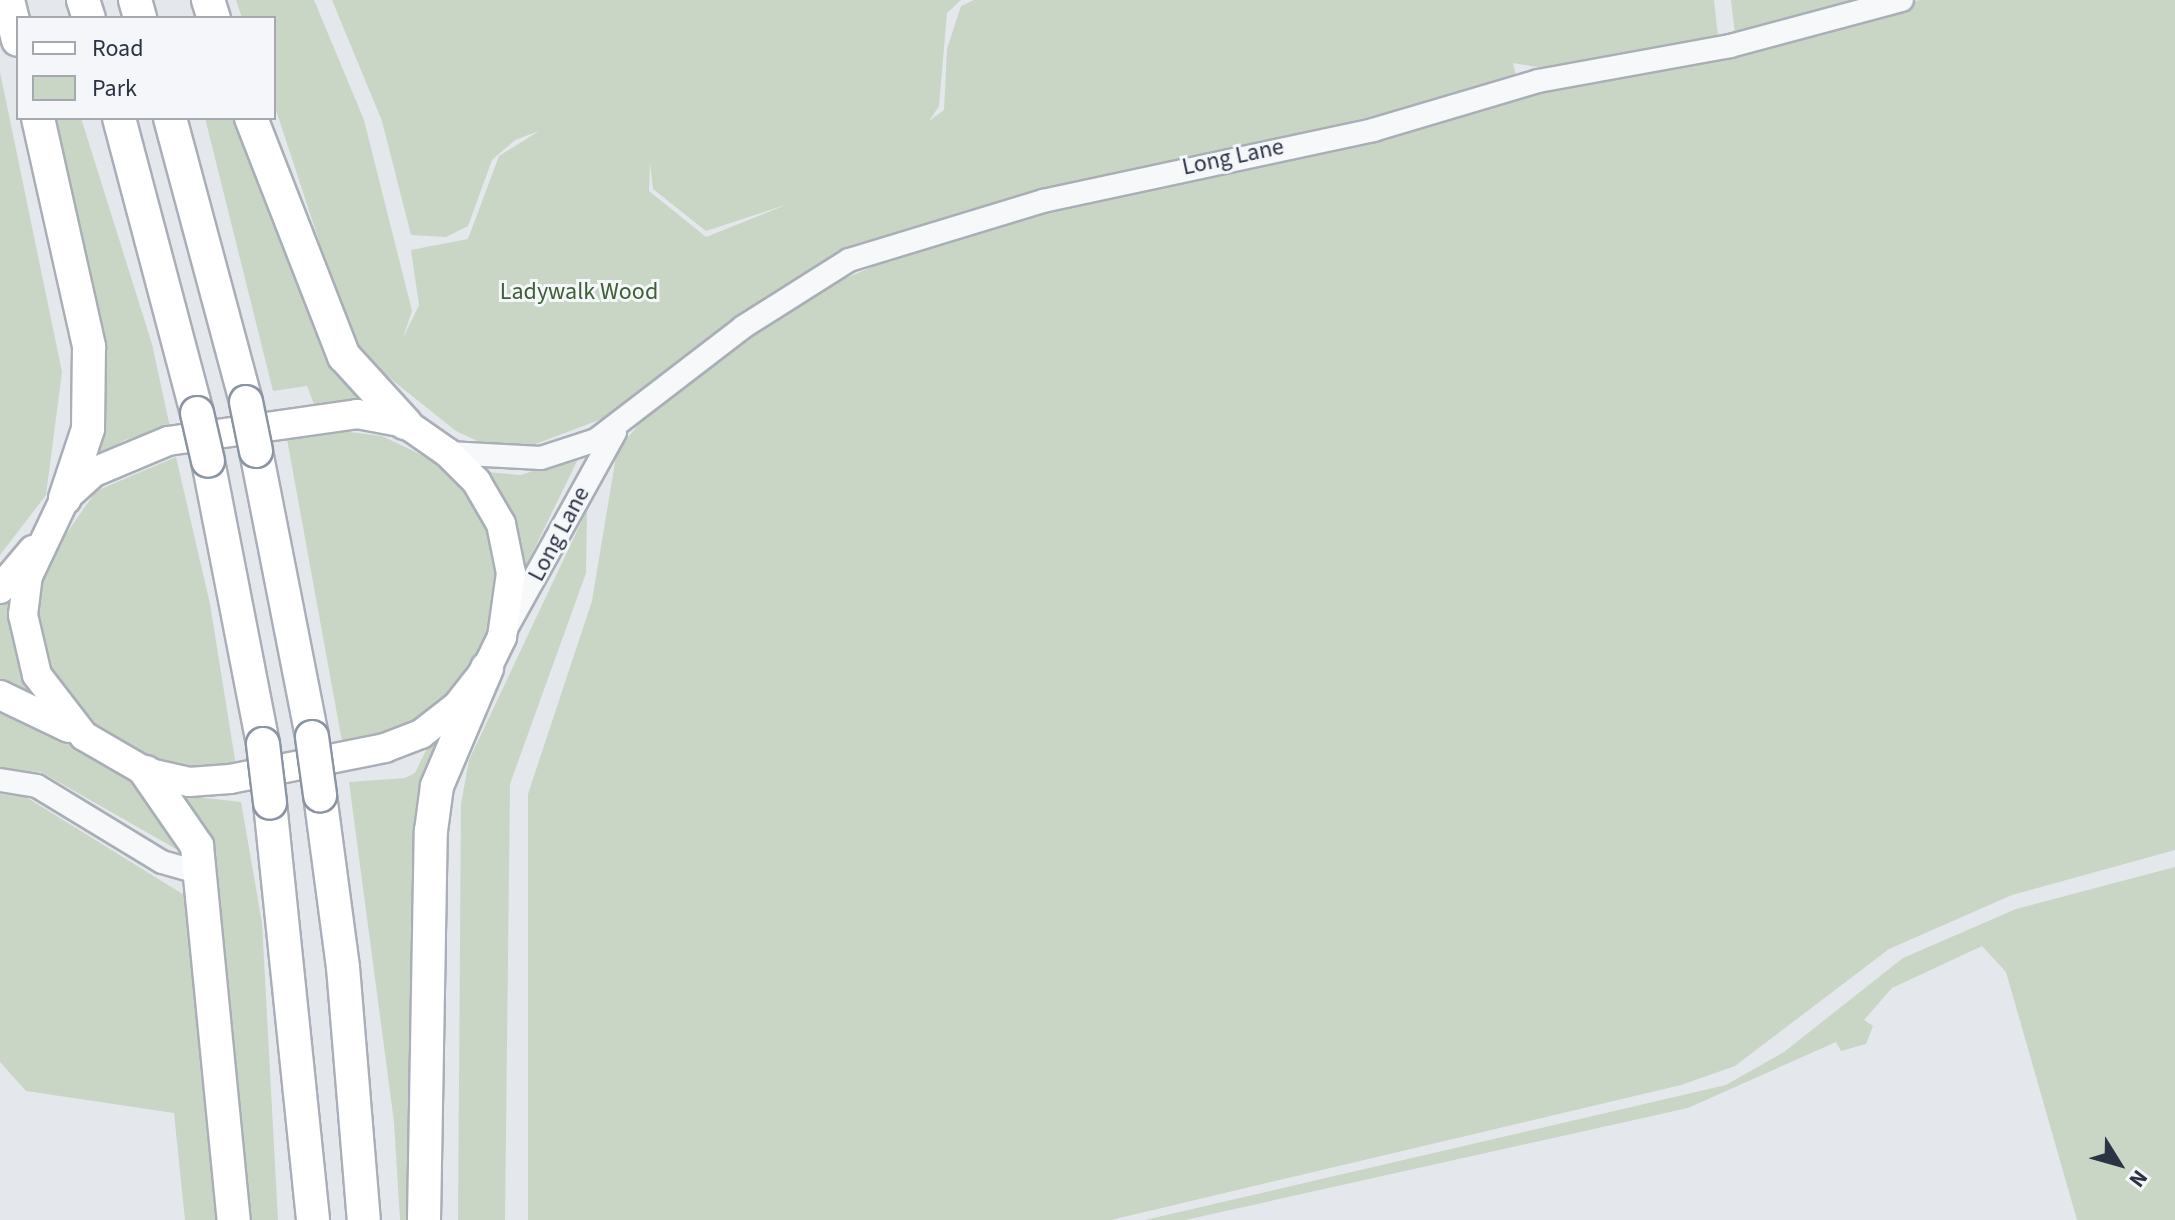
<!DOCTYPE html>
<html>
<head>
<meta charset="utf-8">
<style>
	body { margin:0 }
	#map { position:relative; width:2175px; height:1220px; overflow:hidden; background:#e4e7ec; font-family:"Source Sans 3",sans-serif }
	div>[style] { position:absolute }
	.green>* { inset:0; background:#c9d6c5 }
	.roads { filter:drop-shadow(2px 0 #a9aeb7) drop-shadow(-2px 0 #a9aeb7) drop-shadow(0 2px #a9aeb7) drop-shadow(0 -2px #a9aeb7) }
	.minor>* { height:22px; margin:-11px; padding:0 11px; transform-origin:11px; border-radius:11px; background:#f7f8fa }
	.major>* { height:28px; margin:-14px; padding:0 14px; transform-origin:14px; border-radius:14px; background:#fff }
	.highway>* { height:32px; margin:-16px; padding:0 16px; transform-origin:16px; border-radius:16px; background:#fff }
	.bridges { filter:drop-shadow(2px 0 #8b94a3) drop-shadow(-2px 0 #8b94a3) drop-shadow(0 2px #8b94a3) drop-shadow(0 -2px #8b94a3) }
	.highway-bridge>* { height:32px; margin:-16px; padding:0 16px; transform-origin:16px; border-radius:16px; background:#fff }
	span { translate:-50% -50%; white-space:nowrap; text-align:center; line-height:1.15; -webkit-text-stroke:6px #f4f6f9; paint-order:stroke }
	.street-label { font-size:24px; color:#2b3445 }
	.park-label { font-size:24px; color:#3f6138 }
	.legend { position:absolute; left:16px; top:16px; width:260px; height:104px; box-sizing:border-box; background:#f4f6f9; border:2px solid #a4a8b1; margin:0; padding:10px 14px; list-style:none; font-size:24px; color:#2b3445 }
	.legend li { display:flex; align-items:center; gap:16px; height:40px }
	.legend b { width:40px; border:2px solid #a4a8b1 }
	.north { position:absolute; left:2079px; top:1124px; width:80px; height:80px; -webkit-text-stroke:6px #f4f6f9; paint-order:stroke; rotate:127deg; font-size:22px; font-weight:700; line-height:32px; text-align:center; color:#2b3445 }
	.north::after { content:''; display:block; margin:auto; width:28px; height:36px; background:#2b3445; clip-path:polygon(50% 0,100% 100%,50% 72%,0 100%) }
</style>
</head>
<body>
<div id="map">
	<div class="green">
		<i style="clip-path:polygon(evenodd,236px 0,314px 0,364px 120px,412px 311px,403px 338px,419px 305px,411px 250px,468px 239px,499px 156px,539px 131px,515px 140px,492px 160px,468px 226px,446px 237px,411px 235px,382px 121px,332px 0,961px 0,947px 13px,939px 106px,929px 121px,944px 110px,947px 49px,961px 6px,974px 0,1714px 0,1718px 36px,1543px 68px,1513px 63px,1516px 76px,1502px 86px,1043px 193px,847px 253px,628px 409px,533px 445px,484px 444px,456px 431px,367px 360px,347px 326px,274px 104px,274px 18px,242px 18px,236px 0,650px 163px,653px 189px,706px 231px,788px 204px,706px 237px,649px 191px,650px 163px)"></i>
		<i style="clip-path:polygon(1731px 0,1874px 0,1735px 35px)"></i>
		<i style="clip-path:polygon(1920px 0,2175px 0,2175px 850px,2012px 895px,1889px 949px,1735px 1066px,1681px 1085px,1111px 1220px,528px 1220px,528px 794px,592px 601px,617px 450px,652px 409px,816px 291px,893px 258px,1039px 213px,1606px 70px)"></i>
		<i style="clip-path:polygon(0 72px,62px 372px,46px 495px,0 555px)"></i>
		<i style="clip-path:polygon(41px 118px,81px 118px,152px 344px,170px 427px,125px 440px,89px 461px)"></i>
		<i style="clip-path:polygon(205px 118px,240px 118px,306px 309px,324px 350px,362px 404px,314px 404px,307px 386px,273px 391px)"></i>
		<i style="clip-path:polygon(342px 431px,382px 436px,432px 460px,463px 488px,490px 537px,499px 582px,492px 623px,457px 692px,419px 721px,343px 747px,287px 439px)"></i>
		<i style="clip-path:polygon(580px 455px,524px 570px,518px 537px,486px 472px,521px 475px)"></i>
		<i style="clip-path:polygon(176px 457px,210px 604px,236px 766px,179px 772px,122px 752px,79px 722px,50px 675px,37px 616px,46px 563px,96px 491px)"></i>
		<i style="clip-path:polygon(587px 510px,586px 573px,510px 784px,505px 1220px,458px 1220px,461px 804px,469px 760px)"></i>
		<i style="clip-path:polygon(10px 588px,16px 658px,32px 699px,0 689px,0 600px)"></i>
		<i style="clip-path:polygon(0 707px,39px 720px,142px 785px,177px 827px,176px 849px,41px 772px,0 770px)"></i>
		<i style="clip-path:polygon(443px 737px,417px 1220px,400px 1220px,394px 1122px,349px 782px,405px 778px,415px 773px,430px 742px)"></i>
		<i style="clip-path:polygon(0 794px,26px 797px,189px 898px,222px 1220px,185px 1220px,174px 1113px,26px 1091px,0 1062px)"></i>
		<i style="clip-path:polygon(179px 795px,241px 802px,262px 923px,278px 1220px,250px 1220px,219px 924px)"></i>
		<i style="clip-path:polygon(2175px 867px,2175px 1220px,2077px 1220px,2006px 972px,1982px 946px,1892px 988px,1864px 1020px,1873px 1026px,1866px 1044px,1841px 1051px,1836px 1042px,1688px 1108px,1185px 1220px,1145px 1220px,1726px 1085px,1784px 1052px,1903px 958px,2016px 909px)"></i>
	</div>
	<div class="roads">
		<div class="minor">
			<i style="left:448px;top:453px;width:93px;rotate:3.1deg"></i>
			<i style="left:541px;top:458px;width:58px;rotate:-18.1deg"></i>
			<i style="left:596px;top:440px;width:185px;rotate:-37.5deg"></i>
			<i style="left:743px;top:327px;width:125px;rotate:-32.3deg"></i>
			<i style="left:849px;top:260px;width:203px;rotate:-16.9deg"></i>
			<i style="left:1043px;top:201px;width:338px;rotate:-12.1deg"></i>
			<i style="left:1373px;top:130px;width:172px;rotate:-16.5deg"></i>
			<i style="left:1538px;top:81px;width:195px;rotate:-10.3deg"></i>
			<i style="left:1730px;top:46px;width:178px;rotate:-15deg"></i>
			<i style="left:506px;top:629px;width:225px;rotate:-61deg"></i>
			<i style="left:0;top:780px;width:37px;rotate:9deg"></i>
			<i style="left:37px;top:786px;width:146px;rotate:31.3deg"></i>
			<i style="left:162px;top:862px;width:41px;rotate:15.8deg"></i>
		</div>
		<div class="major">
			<i style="left:357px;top:414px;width:49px;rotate:10.6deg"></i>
			<i style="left:405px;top:423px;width:52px;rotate:34.9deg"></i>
			<i style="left:448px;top:453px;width:40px;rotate:45deg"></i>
			<i style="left:476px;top:481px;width:50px;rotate:59.8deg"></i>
			<i style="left:501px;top:524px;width:50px;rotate:78.5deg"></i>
			<i style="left:511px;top:573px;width:65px;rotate:98deg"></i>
			<i style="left:502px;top:637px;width:34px;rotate:116deg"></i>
			<i style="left:487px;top:668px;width:48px;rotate:128.3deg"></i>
			<i style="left:457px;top:706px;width:46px;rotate:142.1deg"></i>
			<i style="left:421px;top:734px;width:39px;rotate:159deg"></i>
			<i style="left:385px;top:748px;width:158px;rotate:168.7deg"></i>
			<i style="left:230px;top:779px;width:41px;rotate:175.8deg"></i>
			<i style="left:189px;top:782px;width:44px;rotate:-166.9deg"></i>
			<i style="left:146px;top:772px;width:72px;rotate:-149.9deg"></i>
			<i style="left:84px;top:736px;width:77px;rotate:-127.6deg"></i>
			<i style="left:37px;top:675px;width:62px;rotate:-103.1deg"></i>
			<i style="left:23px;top:615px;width:39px;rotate:-83deg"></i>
			<i style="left:28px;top:576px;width:86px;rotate:-64.6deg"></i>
			<i style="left:65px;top:498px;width:39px;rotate:-42deg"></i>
			<i style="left:94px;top:472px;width:80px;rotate:-22.7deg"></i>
			<i style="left:168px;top:441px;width:191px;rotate:-8.1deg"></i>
			<i style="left:0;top:589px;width:51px;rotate:-49.8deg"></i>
			<i style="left:0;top:695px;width:76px;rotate:25.6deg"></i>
		</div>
		<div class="highway">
			<i style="left:8px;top:0;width:41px;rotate:76deg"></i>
			<i style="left:83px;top:0;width:19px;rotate:72deg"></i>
			<i style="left:135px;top:0;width:19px;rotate:74deg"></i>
			<i style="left:208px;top:0;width:19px;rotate:72deg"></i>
			<i style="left:38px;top:118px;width:235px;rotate:77.4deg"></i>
			<i style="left:89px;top:347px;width:82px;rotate:90.7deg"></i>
			<i style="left:88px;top:429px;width:73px;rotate:108.4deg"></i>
			<i style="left:119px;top:118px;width:305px;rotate:75.2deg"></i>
			<i style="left:170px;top:118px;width:294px;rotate:75deg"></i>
			<i style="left:251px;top:118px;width:256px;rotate:68.7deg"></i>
			<i style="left:344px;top:356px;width:91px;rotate:47.7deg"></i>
			<i style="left:256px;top:451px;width:291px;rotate:78.9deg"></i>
			<i style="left:208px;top:461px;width:288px;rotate:79deg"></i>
			<i style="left:146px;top:772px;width:90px;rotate:55.4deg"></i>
			<i style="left:197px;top:846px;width:376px;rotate:84.4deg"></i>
			<i style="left:320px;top:795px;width:174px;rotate:82.4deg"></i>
			<i style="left:343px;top:967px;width:254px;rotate:85.3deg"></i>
			<i style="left:270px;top:803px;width:419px;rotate:84.1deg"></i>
			<i style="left:424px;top:1220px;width:389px;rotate:-89deg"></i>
			<i style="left:431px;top:831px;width:45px;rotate:-82.4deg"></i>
			<i style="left:437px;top:786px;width:128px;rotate:-67deg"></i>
		</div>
	</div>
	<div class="bridges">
		<div class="highway-bridge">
			<i style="left:246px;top:402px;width:50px;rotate:78.5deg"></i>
			<i style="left:197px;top:413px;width:49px;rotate:77.1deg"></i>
			<i style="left:312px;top:737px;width:59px;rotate:82.1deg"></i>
			<i style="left:263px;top:744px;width:59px;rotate:83.2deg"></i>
		</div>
	</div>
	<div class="street-label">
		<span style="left:1233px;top:157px;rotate:-12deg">Long Lane</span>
		<span style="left:559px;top:534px;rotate:-62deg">Long Lane</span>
	</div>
	<div class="park-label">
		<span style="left:579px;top:292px">Ladywalk Wood</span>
	</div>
	<ul class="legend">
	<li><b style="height:10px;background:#fff"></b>Road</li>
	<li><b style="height:22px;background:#c9d6c5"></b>Park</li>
	</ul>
	<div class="north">N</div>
</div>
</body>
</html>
